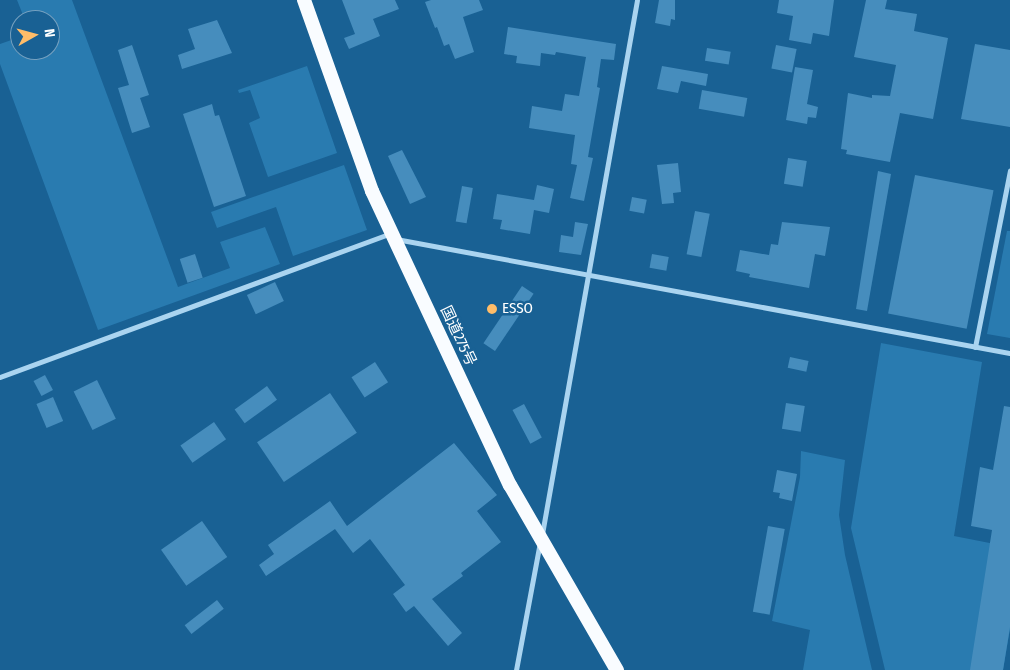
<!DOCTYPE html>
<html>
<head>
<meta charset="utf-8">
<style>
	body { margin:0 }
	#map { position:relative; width:1010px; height:670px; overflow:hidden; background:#196194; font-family:"Fira Sans Condensed","Noto Sans JP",sans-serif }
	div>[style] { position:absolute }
	.green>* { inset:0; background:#297bb0 }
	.building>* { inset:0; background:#468dbd; transform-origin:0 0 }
	.minor>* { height:5px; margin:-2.5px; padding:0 2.5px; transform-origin:2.5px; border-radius:2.5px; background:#aad4f0 }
	.trunk>* { height:14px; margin:-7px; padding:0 7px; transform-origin:7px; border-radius:7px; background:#f9fcff }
	.dots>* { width:14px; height:14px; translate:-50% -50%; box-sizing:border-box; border:2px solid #196194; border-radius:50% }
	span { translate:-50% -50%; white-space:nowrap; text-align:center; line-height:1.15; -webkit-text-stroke:5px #196194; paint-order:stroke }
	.poi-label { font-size:15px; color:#fff }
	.left { translate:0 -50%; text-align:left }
	.street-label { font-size:15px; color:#fff }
	.north { position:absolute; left:10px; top:10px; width:50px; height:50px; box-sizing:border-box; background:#196194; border:1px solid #75a0bf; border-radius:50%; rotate:83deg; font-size:14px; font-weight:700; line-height:20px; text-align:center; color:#fff }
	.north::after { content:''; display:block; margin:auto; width:18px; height:22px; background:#ffbd69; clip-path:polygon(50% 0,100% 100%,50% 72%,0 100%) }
</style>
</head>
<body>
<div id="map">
	<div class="green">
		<i style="clip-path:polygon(17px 0,72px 0,178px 287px,230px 268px,220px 242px,265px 227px,280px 264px,98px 330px,0 64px,0 44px,20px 37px,20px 50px,50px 50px,50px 20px,25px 20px)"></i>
		<i style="clip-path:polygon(307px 66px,337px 153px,268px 177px,249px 123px,260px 118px,250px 90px,239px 93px,238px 90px)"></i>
		<i style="clip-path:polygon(344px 165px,367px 230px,293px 256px,276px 207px,217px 228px,211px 212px)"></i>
		<i style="clip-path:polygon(1007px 231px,1010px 231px,1010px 338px,987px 334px)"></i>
		<i style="clip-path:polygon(881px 343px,982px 362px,954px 536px,1010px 547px,1010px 629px,1003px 670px,885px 670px,851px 528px)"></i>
		<i style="clip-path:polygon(801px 451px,845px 460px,839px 515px,845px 555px,872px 670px,803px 670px,810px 630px,772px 621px,800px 477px)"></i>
	</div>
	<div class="building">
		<i style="clip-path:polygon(342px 0,395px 0,399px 9px,373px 19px,380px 36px,349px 49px,344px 38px,355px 34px)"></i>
		<i style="clip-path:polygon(431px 0,479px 0,483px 10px,463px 17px,474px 52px,455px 59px,449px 44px,444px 46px,437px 27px,435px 28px,425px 2px)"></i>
		<i style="clip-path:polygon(659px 0,675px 0,675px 20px,671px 19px,670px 26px,655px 23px)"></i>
		<i style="clip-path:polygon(779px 0,834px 0,829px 36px,813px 33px,811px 44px,789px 40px,793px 16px,777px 13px)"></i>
		<i style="clip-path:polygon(866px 0,887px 0,885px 9px,917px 14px,914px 31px,948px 38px,933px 119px,900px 113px,890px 162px,846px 154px,847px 150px,841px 149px,848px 93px,872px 98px,872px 95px,890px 96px,896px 65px,854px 57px)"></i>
		<i style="clip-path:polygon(217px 20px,232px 53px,182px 69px,178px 55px,195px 49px,188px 29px)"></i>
		<i style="clip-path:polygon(508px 27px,616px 44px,614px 60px,601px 59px,597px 87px,600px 88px,588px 157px,593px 158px,584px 201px,570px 198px,577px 165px,571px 164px,575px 135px,529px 128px,532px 106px,562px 111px,565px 94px,579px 96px,586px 57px,556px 52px,555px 55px,541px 53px,540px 66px,516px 63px,517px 56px,504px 54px)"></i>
		<i style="clip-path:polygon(975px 44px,1010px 50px,1010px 127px,961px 119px)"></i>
		<i style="clip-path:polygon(132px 45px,149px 95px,140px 98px,150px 127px,132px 133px,118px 88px,129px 85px,118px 50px)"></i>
		<i style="left:776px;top:45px;width:21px;height:24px;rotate:11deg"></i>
		<i style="left:707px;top:48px;width:24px;height:13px;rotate:9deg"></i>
		<i style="clip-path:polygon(662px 66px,708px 74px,706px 86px,681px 81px,678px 93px,657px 89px)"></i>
		<i style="clip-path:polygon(795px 67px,813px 70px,807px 104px,818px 107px,816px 118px,808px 117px,807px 124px,786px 120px)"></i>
		<i style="left:702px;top:90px;width:46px;height:19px;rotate:10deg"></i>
		<i style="clip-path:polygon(212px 104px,215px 116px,219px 115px,246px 196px,214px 207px,183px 114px)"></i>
		<i style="clip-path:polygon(402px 150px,426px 197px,410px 204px,388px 156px)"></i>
		<i style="left:788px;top:158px;width:19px;height:26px;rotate:9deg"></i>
		<i style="clip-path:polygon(678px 163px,681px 192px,673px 193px,674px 203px,662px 204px,657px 165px)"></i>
		<i style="clip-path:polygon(878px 171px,891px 174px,867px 311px,856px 309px)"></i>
		<i style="left:915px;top:175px;width:80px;height:141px;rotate:11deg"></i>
		<i style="clip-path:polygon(537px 185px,554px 189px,549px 213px,534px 210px,530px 234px,500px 229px,502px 220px,493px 219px,497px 194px,534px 200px)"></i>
		<i style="left:462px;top:186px;width:11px;height:36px;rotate:10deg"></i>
		<i style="left:632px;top:197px;width:15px;height:14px;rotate:11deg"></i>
		<i style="left:695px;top:211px;width:15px;height:44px;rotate:11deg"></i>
		<i style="clip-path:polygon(575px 222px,588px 224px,581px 255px,559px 252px,561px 235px,573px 237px)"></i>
		<i style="clip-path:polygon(782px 222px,830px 227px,825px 256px,815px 254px,809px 288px,749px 277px,750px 274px,736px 271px,740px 250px,769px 255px,771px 244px,778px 245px)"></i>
		<i style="left:195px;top:254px;width:25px;height:16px;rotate:72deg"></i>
		<i style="left:652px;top:254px;width:17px;height:14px;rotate:10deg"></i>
		<i style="left:275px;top:282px;width:21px;height:31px;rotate:65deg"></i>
		<i style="left:522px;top:286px;width:14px;height:69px;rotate:34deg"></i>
		<i style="left:790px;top:357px;width:19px;height:11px;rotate:12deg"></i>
		<i style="left:375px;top:362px;width:24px;height:28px;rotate:57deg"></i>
		<i style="left:45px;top:375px;width:17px;height:13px;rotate:62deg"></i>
		<i style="left:97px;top:380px;width:43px;height:26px;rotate:64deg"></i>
		<i style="left:267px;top:386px;width:17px;height:40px;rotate:54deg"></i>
		<i style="left:330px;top:393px;width:48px;height:88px;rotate:56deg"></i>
		<i style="left:53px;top:397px;width:26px;height:18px;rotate:67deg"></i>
		<i style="left:786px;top:403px;width:19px;height:26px;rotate:9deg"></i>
		<i style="left:524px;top:404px;width:38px;height:13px;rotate:62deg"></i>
		<i style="clip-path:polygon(1004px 406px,1010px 407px,1010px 627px,1003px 670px,970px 670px,992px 530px,971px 526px,980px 467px,993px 470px)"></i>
		<i style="left:214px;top:422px;width:21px;height:41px;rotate:55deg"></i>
		<i style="clip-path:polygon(454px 443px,497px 495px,477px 511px,501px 542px,461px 573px,463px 576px,432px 599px,462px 633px,448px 646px,414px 606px,406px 612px,393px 594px,405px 585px,370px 539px,353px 553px,335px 529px,266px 576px,259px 565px,274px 554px,268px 545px,330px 501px,347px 526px)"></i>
		<i style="clip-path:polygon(777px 470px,797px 474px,792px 501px,779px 498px,780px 493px,773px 492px)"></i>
		<i style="left:202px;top:521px;width:44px;height:50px;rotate:55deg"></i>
		<i style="left:768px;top:526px;width:17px;height:87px;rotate:10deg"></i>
		<i style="left:217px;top:600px;width:11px;height:41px;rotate:52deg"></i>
	</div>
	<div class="minor">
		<i style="left:396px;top:239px;width:624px;rotate:10.52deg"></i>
		<i style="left:975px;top:347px;width:180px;rotate:-78.8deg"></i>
		<i style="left:0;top:377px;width:417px;rotate:-20.2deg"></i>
		<i style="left:542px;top:534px;width:542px;rotate:-79.91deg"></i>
		<i style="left:516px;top:670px;width:130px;rotate:-79.4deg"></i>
	</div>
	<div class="trunk">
		<i style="left:304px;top:0;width:203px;rotate:70.4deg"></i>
		<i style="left:372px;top:191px;width:325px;rotate:64.9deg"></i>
		<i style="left:510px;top:485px;width:214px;rotate:60deg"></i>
	</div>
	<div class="dots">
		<i style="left:492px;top:309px;background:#ffbd69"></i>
	</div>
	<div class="poi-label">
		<span class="left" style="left:502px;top:309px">ESSO</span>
	</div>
	<div class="street-label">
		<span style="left:458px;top:336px;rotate:65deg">国道275号</span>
	</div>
	<div class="north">N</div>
</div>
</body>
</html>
